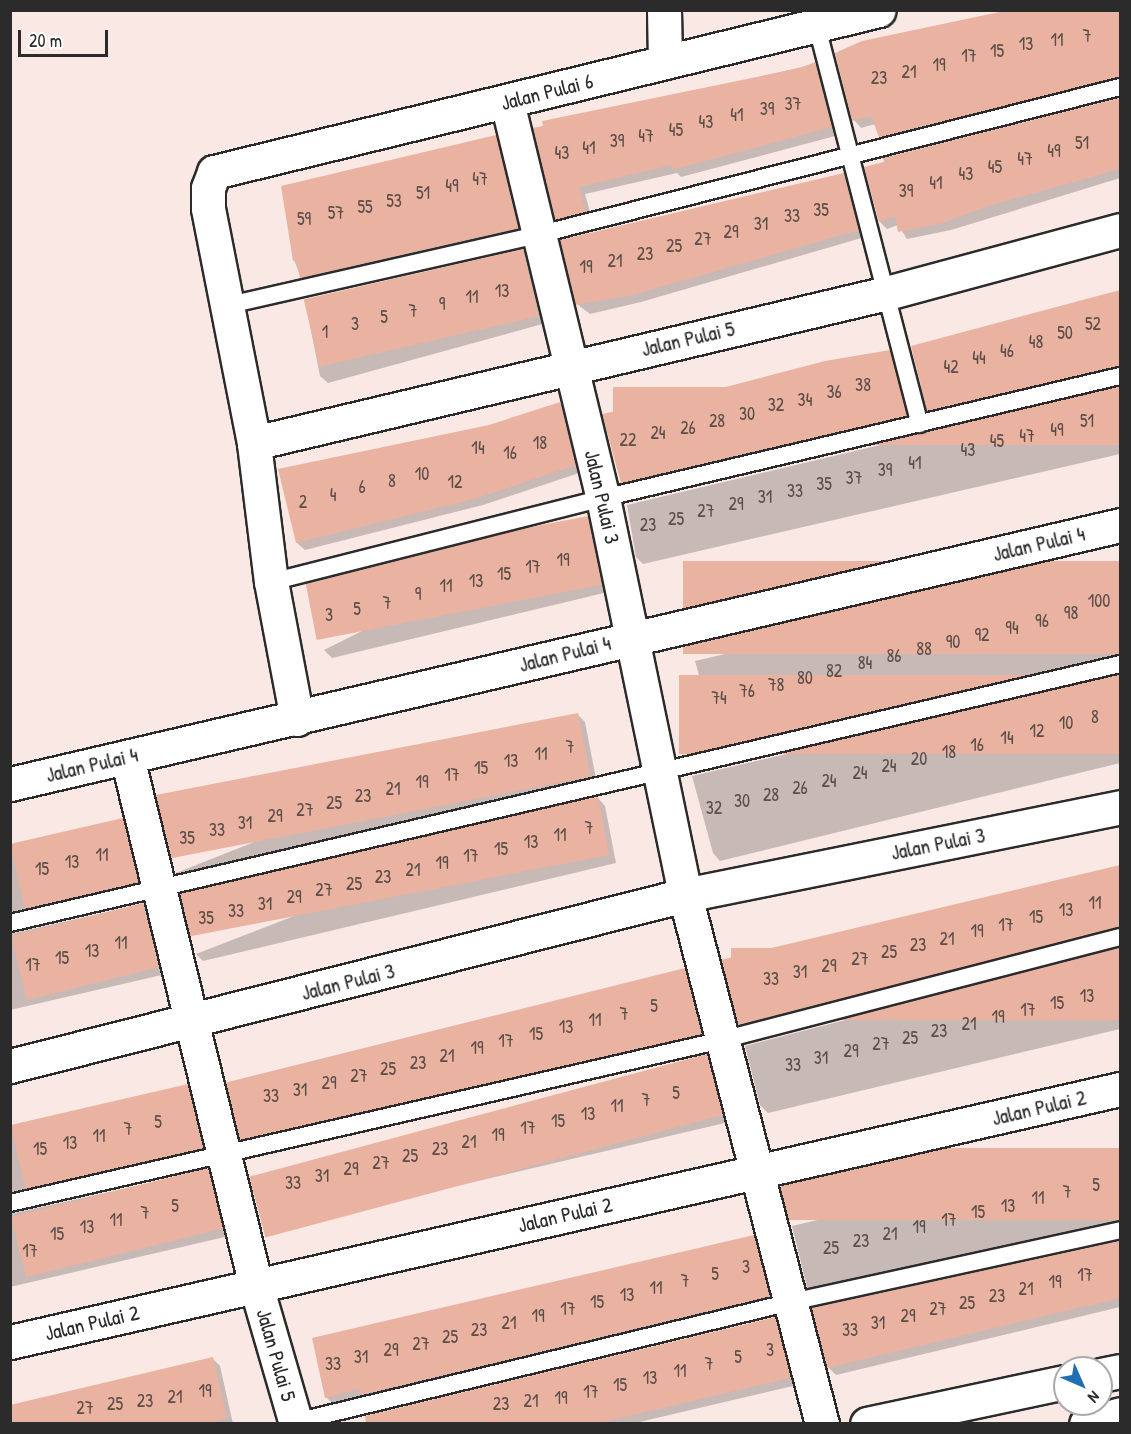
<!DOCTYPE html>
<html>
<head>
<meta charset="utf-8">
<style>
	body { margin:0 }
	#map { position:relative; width:1131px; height:1434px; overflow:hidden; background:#f9e8e3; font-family:"Patrick Hand",sans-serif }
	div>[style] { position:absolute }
	.shadow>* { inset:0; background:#0003 }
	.building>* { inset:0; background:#eab3a1; transform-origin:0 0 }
	.roads { filter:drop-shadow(2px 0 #2b2b2b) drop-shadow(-2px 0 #2b2b2b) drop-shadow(0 2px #2b2b2b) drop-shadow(0 -2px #2b2b2b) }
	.lane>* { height:16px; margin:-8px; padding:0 8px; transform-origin:8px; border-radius:8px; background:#fff }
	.street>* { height:33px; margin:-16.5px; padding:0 16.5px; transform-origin:16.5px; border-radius:16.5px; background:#fff }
	.secondary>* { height:33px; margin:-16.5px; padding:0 16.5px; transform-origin:16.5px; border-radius:16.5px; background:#fff }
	span { translate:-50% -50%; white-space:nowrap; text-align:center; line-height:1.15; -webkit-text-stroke:4.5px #fff; paint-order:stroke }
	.number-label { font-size:18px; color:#5b4d48 }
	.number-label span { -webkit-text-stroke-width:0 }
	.street-label { font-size:21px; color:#2b2b2b }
	.frame { position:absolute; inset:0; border:12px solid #2b2b2b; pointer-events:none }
	.north { position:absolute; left:1053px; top:1356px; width:60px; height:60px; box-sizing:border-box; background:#fff; border:2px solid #aaa; border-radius:50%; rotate:135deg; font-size:16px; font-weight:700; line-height:24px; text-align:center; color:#2b2b2b }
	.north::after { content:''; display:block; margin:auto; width:21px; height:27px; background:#1f6fb2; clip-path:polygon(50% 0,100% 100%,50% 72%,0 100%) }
	.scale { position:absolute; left:18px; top:30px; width:90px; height:27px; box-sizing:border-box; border:3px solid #2b2b2b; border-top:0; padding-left:8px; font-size:18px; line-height:21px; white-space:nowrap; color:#2b2b2b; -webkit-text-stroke:4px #fff; paint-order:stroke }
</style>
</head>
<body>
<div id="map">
	<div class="shadow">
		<i style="clip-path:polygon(1008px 10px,1120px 10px,1120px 85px,887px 144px,875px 124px,861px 128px,854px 120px)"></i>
		<i style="clip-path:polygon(815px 64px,822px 71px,839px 135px,681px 177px,677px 173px,585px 194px,592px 219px,564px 226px,556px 219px,534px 129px)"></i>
		<i style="clip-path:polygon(1120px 99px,1120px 178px,951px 230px,907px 239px,898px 225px,887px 229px,880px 222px,885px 159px)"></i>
		<i style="clip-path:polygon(495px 137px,503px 144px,525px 236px,308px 285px,301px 277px,294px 260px)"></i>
		<i style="clip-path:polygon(844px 175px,851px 182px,865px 237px,641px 302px,590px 314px,577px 304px)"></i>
		<i style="clip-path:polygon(523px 250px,530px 258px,546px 323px,328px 383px,320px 376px,305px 300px)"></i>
		<i style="clip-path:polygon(1120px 291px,1120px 374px,936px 417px,929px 410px,913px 347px)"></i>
		<i style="clip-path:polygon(890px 352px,897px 359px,914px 423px,630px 490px,623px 482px)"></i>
		<i style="clip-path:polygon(1120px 388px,1120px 454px,643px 564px,636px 557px,627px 505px)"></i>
		<i style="clip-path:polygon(560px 404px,568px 411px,582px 472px,483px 505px,305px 550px,297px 543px,280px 470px,489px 426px)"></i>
		<i style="clip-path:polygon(587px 518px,595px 525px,608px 592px,332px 658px,324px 650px)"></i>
		<i style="clip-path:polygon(1120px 562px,1120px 662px,726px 754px,719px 746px,695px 661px)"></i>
		<i style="clip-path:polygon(1120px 676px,1120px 763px,720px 861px,713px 853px,692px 776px)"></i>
		<i style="clip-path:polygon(577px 714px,585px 722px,597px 784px,184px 881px,176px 873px)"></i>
		<i style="clip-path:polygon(598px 798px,605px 806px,616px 863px,203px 961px,196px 954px)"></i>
		<i style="clip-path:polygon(122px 820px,130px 827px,145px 890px,10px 924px,10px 846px)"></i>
		<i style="clip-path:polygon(1120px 866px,1120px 935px,747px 1032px,739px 1024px,723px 961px)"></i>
		<i style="clip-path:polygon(143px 904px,150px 912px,166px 974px,10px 1010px,10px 934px)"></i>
		<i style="clip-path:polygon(1120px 949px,1120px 1029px,768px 1113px,760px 1105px,745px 1046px)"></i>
		<i style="clip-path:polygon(684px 970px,692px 978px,708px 1041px,249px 1146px,241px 1139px)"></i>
		<i style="clip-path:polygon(706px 1056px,714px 1063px,729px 1122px,269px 1230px,261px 1223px)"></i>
		<i style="clip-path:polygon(187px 1086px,195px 1094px,210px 1155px,10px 1204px,10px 1127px)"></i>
		<i style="clip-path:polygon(1120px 1149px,1120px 1228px,815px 1295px,807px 1287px,792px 1226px)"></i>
		<i style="clip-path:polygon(208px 1170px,215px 1178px,229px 1236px,10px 1287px,10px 1214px)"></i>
		<i style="clip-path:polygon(753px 1237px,761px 1244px,776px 1304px,369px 1402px,364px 1396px,334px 1405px,326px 1397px)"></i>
		<i style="clip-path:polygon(1120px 1242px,1120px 1307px,836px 1375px,828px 1367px,813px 1309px)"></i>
		<i style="clip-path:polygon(774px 1318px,782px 1326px,797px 1385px,631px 1424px,368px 1424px)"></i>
		<i style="clip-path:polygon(213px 1359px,220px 1366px,233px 1424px,13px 1424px)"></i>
	</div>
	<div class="building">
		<i style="clip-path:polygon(1009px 10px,1120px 10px,1120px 77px,879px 137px,871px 116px,852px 121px,835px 53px,862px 41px)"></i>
		<i style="clip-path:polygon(815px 62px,832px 127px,672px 170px,671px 165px,579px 187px,586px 212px,555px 220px,532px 128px,543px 126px,542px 121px,800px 68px)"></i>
		<i style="clip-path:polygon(1120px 98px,1120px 169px,988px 206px,943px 223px,898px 232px,895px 216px,879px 222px,864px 167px,884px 162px,883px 158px)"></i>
		<i style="clip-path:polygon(496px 135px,518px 228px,300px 278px,296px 260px,293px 261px,281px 186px)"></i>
		<i style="clip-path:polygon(844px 173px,859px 230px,632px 295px,575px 305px,560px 240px)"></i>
		<i style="left:523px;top:249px;width:69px;height:225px;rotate:77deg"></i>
		<i style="clip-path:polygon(1120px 290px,1120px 366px,927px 411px,911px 346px)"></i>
		<i style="clip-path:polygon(890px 350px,907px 415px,621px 483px,602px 414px,695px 395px,825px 361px)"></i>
		<i style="left:1120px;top:387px;width:58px;height:507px;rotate:90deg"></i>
		<i style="clip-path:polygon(560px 402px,576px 465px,474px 499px,296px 543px,278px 469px,489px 425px)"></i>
		<i style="left:588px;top:516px;width:70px;height:290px;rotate:79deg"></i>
		<i style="left:1120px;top:561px;width:93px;height:437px;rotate:90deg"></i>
		<i style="left:1120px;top:675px;width:79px;height:441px;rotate:90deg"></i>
		<i style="left:578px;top:713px;width:65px;height:430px;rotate:79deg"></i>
		<i style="left:598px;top:797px;width:59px;height:429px;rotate:79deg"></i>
		<i style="left:123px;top:818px;width:66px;height:116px;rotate:77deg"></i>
		<i style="clip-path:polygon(1120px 865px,1120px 927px,738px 1025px,721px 960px)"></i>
		<i style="left:143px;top:903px;width:66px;height:136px;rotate:76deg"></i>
		<i style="left:1120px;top:948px;width:72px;height:389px;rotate:90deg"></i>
		<i style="left:685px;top:968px;width:68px;height:474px;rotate:76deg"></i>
		<i style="left:707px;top:1054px;width:63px;height:474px;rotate:75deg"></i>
		<i style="left:188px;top:1084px;width:66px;height:182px;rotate:77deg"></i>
		<i style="left:1120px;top:1148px;width:72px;height:339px;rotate:90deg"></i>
		<i style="left:208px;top:1168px;width:62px;height:203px;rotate:76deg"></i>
		<i style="clip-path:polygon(754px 1235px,770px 1296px,360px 1395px,359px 1389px,325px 1398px,312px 1338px)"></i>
		<i style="clip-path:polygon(1120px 1241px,1120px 1298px,827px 1368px,811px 1308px)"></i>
		<i style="clip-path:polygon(775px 1317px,791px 1378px,785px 1379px,595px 1424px,366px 1424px,365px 1416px)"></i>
		<i style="clip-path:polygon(213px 1357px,227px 1418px,206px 1424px,10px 1424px,10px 1405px)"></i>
	</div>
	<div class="roads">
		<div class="lane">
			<i style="left:817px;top:27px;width:410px;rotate:75.5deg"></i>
			<i style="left:229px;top:305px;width:320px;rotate:-12.8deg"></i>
			<i style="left:541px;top:234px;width:597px;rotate:-14.25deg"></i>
			<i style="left:271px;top:582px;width:342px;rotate:-14.2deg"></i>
			<i style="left:603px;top:498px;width:531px;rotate:-13.28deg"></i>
			<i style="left:10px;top:923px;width:1140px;rotate:-13.13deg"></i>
			<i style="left:10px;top:1203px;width:730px;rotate:-12.89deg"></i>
			<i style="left:722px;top:1040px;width:411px;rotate:-14.5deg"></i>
			<i style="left:291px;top:1423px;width:514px;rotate:-13.6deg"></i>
			<i style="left:791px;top:1302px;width:337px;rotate:-12.3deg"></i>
		</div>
		<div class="street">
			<i style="left:664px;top:10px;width:52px;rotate:88.9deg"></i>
			<i style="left:507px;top:102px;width:407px;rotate:76.4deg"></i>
			<i style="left:603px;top:498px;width:405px;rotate:78.3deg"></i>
			<i style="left:685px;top:895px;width:546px;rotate:75.48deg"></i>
			<i style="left:254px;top:443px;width:651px;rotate:-13.33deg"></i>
			<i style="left:887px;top:293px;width:241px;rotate:-15.1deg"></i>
			<i style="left:297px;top:719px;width:139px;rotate:-100.7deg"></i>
			<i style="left:271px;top:582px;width:140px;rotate:-97deg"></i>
			<i style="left:254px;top:443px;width:239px;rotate:-101.1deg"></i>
			<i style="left:208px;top:208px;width:20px;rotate:-90deg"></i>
			<i style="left:208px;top:188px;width:17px;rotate:-69deg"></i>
			<i style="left:214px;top:172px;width:684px;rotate:-13.69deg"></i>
			<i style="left:127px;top:757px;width:545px;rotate:76.3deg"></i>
			<i style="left:256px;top:1286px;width:144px;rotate:73.8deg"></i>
			<i style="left:10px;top:784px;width:1140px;rotate:-13.13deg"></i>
			<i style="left:10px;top:1066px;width:696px;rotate:-14.22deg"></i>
			<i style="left:685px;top:895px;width:444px;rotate:-11.4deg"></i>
			<i style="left:10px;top:1342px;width:1138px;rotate:-12.84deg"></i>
			<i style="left:1101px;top:1375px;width:19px;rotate:-12deg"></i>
			<i style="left:867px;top:1424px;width:202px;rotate:-12deg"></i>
		</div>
		<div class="secondary">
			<i style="left:1086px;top:1424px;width:35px;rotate:-16deg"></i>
		</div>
	</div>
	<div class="number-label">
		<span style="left:1087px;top:36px">7</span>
		<span style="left:1057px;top:40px">11</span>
		<span style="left:1026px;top:44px">13</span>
		<span style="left:997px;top:51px">15</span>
		<span style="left:969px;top:56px">17</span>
		<span style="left:939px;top:65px">19</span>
		<span style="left:909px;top:72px">21</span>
		<span style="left:879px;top:78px">23</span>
		<span style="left:793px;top:104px">37</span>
		<span style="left:767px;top:109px">39</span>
		<span style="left:737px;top:115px">41</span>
		<span style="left:706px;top:122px">43</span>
		<span style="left:676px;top:130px">45</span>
		<span style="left:646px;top:136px">47</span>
		<span style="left:617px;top:141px">39</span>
		<span style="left:1082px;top:143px">51</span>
		<span style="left:589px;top:148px">41</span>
		<span style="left:1054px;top:151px">49</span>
		<span style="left:562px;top:153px">43</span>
		<span style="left:1025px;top:159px">47</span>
		<span style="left:995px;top:167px">45</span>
		<span style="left:966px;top:174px">43</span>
		<span style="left:480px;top:179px">47</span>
		<span style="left:936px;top:183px">41</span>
		<span style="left:452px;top:186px">49</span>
		<span style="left:906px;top:191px">39</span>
		<span style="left:423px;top:193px">51</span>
		<span style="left:394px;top:201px">53</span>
		<span style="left:365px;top:207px">55</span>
		<span style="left:821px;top:210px">35</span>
		<span style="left:336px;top:213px">57</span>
		<span style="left:792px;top:216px">33</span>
		<span style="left:304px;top:219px">59</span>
		<span style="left:761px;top:224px">31</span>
		<span style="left:731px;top:232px">29</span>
		<span style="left:703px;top:239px">27</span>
		<span style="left:674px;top:246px">25</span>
		<span style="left:645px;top:254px">23</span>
		<span style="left:615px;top:261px">21</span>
		<span style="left:586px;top:267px">19</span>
		<span style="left:502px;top:291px">13</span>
		<span style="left:472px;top:297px">11</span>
		<span style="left:442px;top:304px">9</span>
		<span style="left:413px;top:311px">7</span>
		<span style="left:384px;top:317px">5</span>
		<span style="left:355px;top:324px">3</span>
		<span style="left:1093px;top:324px">52</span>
		<span style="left:325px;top:332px">1</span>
		<span style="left:1065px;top:333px">50</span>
		<span style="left:1036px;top:342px">48</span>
		<span style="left:1007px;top:351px">46</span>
		<span style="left:979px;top:358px">44</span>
		<span style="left:951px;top:367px">42</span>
		<span style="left:863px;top:385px">38</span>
		<span style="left:834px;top:392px">36</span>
		<span style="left:805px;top:400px">34</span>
		<span style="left:776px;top:405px">32</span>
		<span style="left:747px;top:414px">30</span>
		<span style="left:717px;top:421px">28</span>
		<span style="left:1087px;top:421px">51</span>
		<span style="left:688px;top:428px">26</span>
		<span style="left:1057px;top:430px">49</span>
		<span style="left:658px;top:433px">24</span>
		<span style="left:1027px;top:436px">47</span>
		<span style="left:628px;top:440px">22</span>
		<span style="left:997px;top:441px">45</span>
		<span style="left:540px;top:443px">18</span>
		<span style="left:478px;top:448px">14</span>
		<span style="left:968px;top:450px">43</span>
		<span style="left:510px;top:453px">16</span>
		<span style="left:915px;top:463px">41</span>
		<span style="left:885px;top:470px">39</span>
		<span style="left:422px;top:474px">10</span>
		<span style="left:854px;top:478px">37</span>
		<span style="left:392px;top:481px">8</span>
		<span style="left:455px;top:482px">12</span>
		<span style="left:824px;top:484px">35</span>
		<span style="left:362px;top:487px">6</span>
		<span style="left:795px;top:491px">33</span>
		<span style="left:333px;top:495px">4</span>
		<span style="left:765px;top:497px">31</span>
		<span style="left:303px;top:502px">2</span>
		<span style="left:736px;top:504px">29</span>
		<span style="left:706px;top:511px">27</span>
		<span style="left:676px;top:519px">25</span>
		<span style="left:648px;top:525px">23</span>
		<span style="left:563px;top:560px">19</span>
		<span style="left:533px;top:567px">17</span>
		<span style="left:504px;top:574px">15</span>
		<span style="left:476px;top:581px">13</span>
		<span style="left:446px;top:586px">11</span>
		<span style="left:418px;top:594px">9</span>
		<span style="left:1099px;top:601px">100</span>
		<span style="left:387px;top:603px">7</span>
		<span style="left:357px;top:609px">5</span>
		<span style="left:1071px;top:613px">98</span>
		<span style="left:329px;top:615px">3</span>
		<span style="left:1042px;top:621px">96</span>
		<span style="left:1012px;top:628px">94</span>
		<span style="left:982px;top:635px">92</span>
		<span style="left:953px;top:642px">90</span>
		<span style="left:924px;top:649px">88</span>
		<span style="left:894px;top:656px">86</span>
		<span style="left:865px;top:663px">84</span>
		<span style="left:834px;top:671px">82</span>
		<span style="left:805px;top:678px">80</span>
		<span style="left:776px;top:685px">78</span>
		<span style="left:747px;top:691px">76</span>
		<span style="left:719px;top:698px">74</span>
		<span style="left:1095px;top:717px">8</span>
		<span style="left:1066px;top:723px">10</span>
		<span style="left:1037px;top:731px">12</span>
		<span style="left:1007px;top:738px">14</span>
		<span style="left:977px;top:745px">16</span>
		<span style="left:570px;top:747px">7</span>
		<span style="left:949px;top:752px">18</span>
		<span style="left:541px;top:754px">11</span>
		<span style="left:919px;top:759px">20</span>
		<span style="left:511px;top:761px">13</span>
		<span style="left:889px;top:766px">24</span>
		<span style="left:481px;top:768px">15</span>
		<span style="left:860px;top:773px">24</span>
		<span style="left:452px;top:775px">17</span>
		<span style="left:829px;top:781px">24</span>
		<span style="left:422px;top:782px">19</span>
		<span style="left:800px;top:788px">26</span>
		<span style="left:393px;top:789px">21</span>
		<span style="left:771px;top:795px">28</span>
		<span style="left:363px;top:796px">23</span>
		<span style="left:742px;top:801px">30</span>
		<span style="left:334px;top:803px">25</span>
		<span style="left:714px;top:808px">32</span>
		<span style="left:305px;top:810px">27</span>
		<span style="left:275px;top:816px">29</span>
		<span style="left:245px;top:823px">31</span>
		<span style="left:589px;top:828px">7</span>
		<span style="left:217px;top:830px">33</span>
		<span style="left:560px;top:835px">11</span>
		<span style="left:187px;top:838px">35</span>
		<span style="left:531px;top:842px">13</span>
		<span style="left:501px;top:849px">15</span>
		<span style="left:102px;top:855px">11</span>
		<span style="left:471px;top:856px">17</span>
		<span style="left:72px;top:862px">13</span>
		<span style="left:442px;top:863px">19</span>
		<span style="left:42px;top:869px">15</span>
		<span style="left:413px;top:870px">21</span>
		<span style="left:383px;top:877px">23</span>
		<span style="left:354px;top:884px">25</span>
		<span style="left:324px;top:890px">27</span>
		<span style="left:294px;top:897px">29</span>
		<span style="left:1095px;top:903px">11</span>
		<span style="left:265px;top:904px">31</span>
		<span style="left:1066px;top:910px">13</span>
		<span style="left:236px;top:911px">33</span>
		<span style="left:1036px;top:917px">15</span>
		<span style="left:206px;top:918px">35</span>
		<span style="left:1006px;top:925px">17</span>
		<span style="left:977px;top:931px">19</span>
		<span style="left:947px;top:939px">21</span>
		<span style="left:121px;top:943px">11</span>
		<span style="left:918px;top:945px">23</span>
		<span style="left:92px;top:951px">13</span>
		<span style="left:889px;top:952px">25</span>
		<span style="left:62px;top:958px">15</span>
		<span style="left:860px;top:959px">27</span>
		<span style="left:33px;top:965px">17</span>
		<span style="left:829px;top:966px">29</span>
		<span style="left:800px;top:972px">31</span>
		<span style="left:771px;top:979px">33</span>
		<span style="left:1087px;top:996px">13</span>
		<span style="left:1057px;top:1003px">15</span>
		<span style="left:654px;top:1006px">5</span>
		<span style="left:1028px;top:1010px">17</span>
		<span style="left:624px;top:1014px">7</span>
		<span style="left:998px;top:1017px">19</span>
		<span style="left:595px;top:1020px">11</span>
		<span style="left:969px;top:1024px">21</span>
		<span style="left:566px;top:1027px">13</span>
		<span style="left:939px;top:1031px">23</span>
		<span style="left:536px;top:1034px">15</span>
		<span style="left:910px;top:1038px">25</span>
		<span style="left:506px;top:1041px">17</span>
		<span style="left:881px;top:1044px">27</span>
		<span style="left:477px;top:1048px">19</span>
		<span style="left:851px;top:1051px">29</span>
		<span style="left:447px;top:1056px">21</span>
		<span style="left:821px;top:1058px">31</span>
		<span style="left:418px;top:1063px">23</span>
		<span style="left:793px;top:1065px">33</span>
		<span style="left:388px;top:1069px">25</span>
		<span style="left:359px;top:1076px">27</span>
		<span style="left:329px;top:1083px">29</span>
		<span style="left:300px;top:1090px">31</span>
		<span style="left:676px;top:1093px">5</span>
		<span style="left:271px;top:1096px">33</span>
		<span style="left:646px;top:1100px">7</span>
		<span style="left:617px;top:1106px">11</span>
		<span style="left:588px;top:1114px">13</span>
		<span style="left:558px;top:1121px">15</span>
		<span style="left:158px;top:1122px">5</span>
		<span style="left:528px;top:1128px">17</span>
		<span style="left:128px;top:1129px">7</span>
		<span style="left:498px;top:1135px">19</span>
		<span style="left:99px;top:1136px">11</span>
		<span style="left:469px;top:1142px">21</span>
		<span style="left:70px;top:1143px">13</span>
		<span style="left:40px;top:1149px">15</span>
		<span style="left:440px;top:1149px">23</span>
		<span style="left:410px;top:1156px">25</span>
		<span style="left:381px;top:1163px">27</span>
		<span style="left:351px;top:1169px">29</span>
		<span style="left:322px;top:1176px">31</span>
		<span style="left:293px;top:1183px">33</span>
		<span style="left:1096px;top:1185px">5</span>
		<span style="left:1067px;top:1192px">7</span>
		<span style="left:1038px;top:1198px">11</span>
		<span style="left:175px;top:1206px">5</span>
		<span style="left:1008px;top:1206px">13</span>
		<span style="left:978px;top:1212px">15</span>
		<span style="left:145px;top:1213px">7</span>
		<span style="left:116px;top:1220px">11</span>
		<span style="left:949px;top:1220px">17</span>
		<span style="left:87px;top:1227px">13</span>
		<span style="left:919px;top:1227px">19</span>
		<span style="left:57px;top:1234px">15</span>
		<span style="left:890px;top:1234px">21</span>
		<span style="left:861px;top:1241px">23</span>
		<span style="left:831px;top:1248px">25</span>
		<span style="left:30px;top:1251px">17</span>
		<span style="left:746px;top:1267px">3</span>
		<span style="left:715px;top:1274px">5</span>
		<span style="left:1085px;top:1275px">17</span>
		<span style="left:685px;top:1281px">7</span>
		<span style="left:1055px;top:1282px">19</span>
		<span style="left:656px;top:1288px">11</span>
		<span style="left:1026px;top:1289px">21</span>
		<span style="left:627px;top:1295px">13</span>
		<span style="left:997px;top:1296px">23</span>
		<span style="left:597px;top:1302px">15</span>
		<span style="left:967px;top:1303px">25</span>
		<span style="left:568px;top:1309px">17</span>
		<span style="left:938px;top:1309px">27</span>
		<span style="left:538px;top:1316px">19</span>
		<span style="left:908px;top:1316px">29</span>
		<span style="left:509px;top:1323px">21</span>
		<span style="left:878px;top:1323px">31</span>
		<span style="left:479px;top:1330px">23</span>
		<span style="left:850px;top:1330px">33</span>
		<span style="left:450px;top:1337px">25</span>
		<span style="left:421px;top:1344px">27</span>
		<span style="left:391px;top:1350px">29</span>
		<span style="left:770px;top:1350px">3</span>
		<span style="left:361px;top:1357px">31</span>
		<span style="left:738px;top:1357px">5</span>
		<span style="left:333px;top:1364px">33</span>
		<span style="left:709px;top:1364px">7</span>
		<span style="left:680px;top:1371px">11</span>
		<span style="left:650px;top:1378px">13</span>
		<span style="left:620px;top:1385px">15</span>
		<span style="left:205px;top:1391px">19</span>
		<span style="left:591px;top:1392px">17</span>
		<span style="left:175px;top:1397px">21</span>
		<span style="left:561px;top:1398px">19</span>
		<span style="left:145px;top:1401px">23</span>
		<span style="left:531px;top:1401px">21</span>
		<span style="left:115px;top:1404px">25</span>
		<span style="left:501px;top:1404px">23</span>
		<span style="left:85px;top:1408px">27</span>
	</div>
	<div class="street-label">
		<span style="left:547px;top:92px;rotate:-14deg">Jalan Pulai 6</span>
		<span style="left:688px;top:339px;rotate:-13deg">Jalan Pulai 5</span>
		<span style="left:602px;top:497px;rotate:77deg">Jalan Pulai 3</span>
		<span style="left:1039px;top:544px;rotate:-13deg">Jalan Pulai 4</span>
		<span style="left:565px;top:654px;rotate:-14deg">Jalan Pulai 4</span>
		<span style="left:92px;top:765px;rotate:-13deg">Jalan Pulai 4</span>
		<span style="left:938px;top:844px;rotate:-11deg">Jalan Pulai 3</span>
		<span style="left:348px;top:982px;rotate:-14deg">Jalan Pulai 3</span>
		<span style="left:1039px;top:1108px;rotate:-13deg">Jalan Pulai 2</span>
		<span style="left:565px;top:1215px;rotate:-13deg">Jalan Pulai 2</span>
		<span style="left:92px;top:1323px;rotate:-13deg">Jalan Pulai 2</span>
		<span style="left:276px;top:1355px;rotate:74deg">Jalan Pulai 5</span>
	</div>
	<div class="frame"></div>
	<div class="north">N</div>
	<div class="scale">20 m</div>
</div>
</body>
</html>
